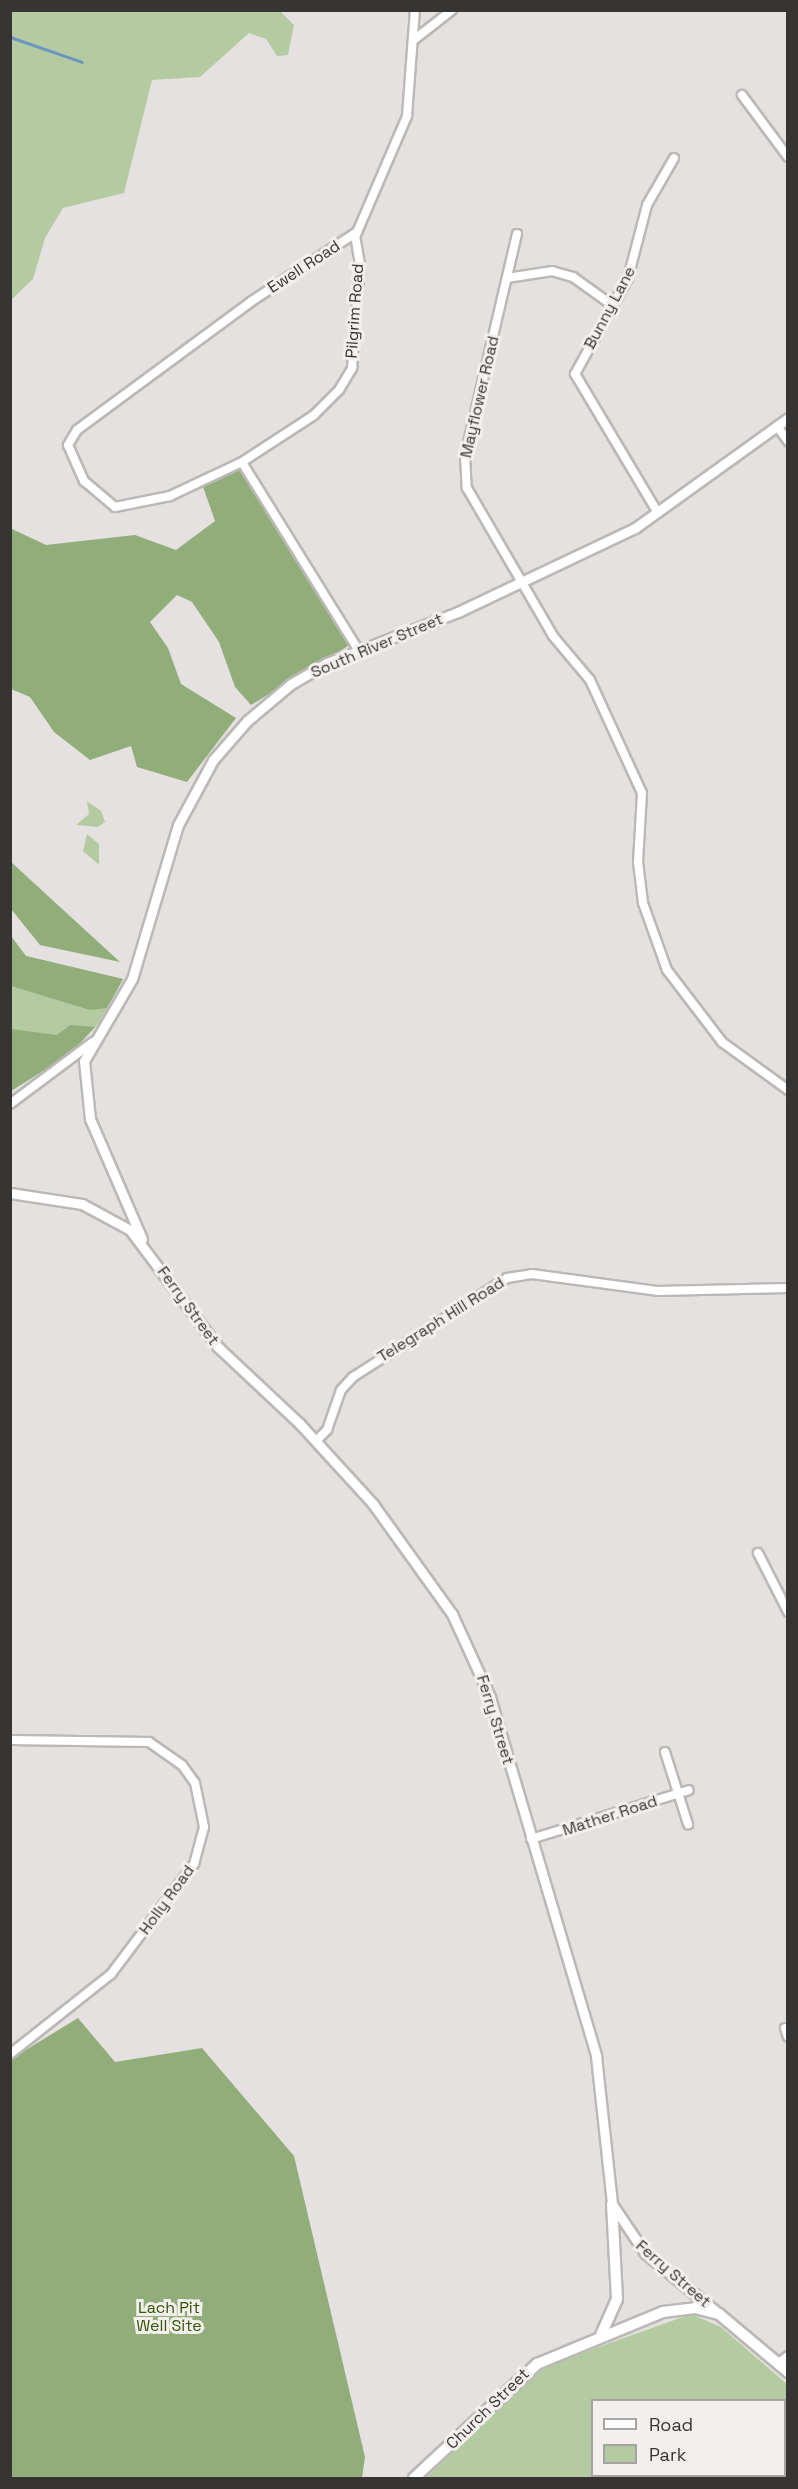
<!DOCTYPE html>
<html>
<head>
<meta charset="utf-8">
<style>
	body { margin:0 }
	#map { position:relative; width:798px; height:2489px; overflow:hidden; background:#e5e1e0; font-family:"Space Grotesk",sans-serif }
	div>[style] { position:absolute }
	.green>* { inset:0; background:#b4cba2 }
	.forest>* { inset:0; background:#91ae7a }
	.stream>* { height:3px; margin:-1.5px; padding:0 1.5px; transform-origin:1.5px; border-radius:1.5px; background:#6c95c0 }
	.roads { filter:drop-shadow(2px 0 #bbb8b6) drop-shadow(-2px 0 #bbb8b6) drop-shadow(0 2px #bbb8b6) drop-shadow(0 -2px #bbb8b6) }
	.minor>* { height:8px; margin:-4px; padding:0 4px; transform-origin:4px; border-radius:4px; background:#fff }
	.tertiary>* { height:9px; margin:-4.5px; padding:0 4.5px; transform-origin:4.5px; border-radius:4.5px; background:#fff }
	.secondary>* { height:10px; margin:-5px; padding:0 5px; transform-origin:5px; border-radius:5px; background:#fff }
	span { translate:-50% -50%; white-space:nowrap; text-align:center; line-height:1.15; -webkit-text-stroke:6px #f2efed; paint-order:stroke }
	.street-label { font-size:16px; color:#373534 }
	.park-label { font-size:16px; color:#315403 }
	.frame { position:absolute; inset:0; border:12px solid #373534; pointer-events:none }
	.legend { position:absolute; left:591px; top:2399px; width:195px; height:78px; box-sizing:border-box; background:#f2efed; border:2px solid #a7a5a3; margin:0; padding:8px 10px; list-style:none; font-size:18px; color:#373534 }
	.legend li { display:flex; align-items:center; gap:12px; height:30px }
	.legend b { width:30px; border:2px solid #a7a5a3 }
</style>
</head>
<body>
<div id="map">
	<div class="green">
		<i style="clip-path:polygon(11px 10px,280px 11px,294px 25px,288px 55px,277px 56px,266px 39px,249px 33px,200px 77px,152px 80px,124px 193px,63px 208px,45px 238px,33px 279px,11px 300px)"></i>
		<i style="clip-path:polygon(87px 801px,101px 811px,105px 822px,98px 827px,76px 825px,89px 814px)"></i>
		<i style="clip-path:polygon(87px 834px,99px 844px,99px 865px,83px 851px)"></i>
		<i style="clip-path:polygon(10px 936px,26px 956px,123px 979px,99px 1023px,70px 1054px,11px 1091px)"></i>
		<i style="clip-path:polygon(evenodd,691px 2314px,721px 2327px,787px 2384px,787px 2478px,426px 2478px,526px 2381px,551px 2364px,691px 2314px,592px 2400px,784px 2400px,784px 2476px,592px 2476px,592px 2400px)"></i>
	</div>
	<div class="forest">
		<i style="clip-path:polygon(242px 462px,350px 636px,348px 646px,251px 705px,235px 687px,219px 642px,192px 602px,177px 595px,150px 622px,168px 648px,181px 684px,236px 718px,187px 782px,137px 767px,131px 746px,90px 760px,54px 732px,30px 697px,11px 689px,10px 528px,46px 545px,135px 535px,176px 550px,215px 521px,201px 481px)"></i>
		<i style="clip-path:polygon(10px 862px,11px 862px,120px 962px,40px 945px,11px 909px)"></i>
		<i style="clip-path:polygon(11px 936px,26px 956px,123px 979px,107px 1008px,90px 1010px,11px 986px)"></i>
		<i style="clip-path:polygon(70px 1025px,95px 1027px,70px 1054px,11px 1091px,11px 1029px,57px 1035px)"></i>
		<i style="clip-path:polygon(78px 2018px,115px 2062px,202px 2048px,294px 2156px,365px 2457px,362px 2478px,11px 2478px,11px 2059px)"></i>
	</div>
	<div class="stream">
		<i style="left:10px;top:37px;width:76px;rotate:19.1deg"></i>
	</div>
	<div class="roads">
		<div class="minor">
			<i style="left:415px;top:39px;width:47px;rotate:-38.1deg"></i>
			<i style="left:742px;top:95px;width:77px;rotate:53.4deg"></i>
			<i style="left:517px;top:234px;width:227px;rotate:103.2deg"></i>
			<i style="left:465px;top:455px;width:33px;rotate:87deg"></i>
			<i style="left:467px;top:488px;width:171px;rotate:59.8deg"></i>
			<i style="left:553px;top:636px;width:57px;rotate:49.9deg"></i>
			<i style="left:590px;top:680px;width:124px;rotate:65.3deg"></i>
			<i style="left:642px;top:793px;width:69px;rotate:93.3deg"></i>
			<i style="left:638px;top:862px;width:41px;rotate:83deg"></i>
			<i style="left:643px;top:903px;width:71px;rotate:70.3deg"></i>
			<i style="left:667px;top:970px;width:91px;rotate:52.6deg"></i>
			<i style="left:722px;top:1042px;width:82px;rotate:36deg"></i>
			<i style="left:507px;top:278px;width:46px;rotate:-8.8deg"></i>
			<i style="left:552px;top:271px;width:22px;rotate:16deg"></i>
			<i style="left:573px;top:277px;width:48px;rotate:35.7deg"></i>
			<i style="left:777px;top:426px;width:19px;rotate:54deg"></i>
			<i style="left:242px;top:462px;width:80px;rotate:154.7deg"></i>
			<i style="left:170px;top:496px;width:56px;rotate:168.7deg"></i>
			<i style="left:115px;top:507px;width:40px;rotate:-140deg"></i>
			<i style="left:84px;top:481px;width:39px;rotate:-114deg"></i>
			<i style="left:68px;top:445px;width:17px;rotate:-59deg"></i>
			<i style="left:77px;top:430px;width:217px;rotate:-36.4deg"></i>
			<i style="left:252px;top:301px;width:126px;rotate:-33.3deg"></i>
			<i style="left:658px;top:513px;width:162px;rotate:-120.8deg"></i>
			<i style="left:575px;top:374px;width:110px;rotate:-61.1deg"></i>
			<i style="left:628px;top:278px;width:75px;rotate:-75.4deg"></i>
			<i style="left:647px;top:205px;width:54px;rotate:-60.1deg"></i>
			<i style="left:359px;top:651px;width:222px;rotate:-121.8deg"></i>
			<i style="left:242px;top:462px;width:86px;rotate:-33.1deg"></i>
			<i style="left:314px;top:415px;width:35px;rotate:-45deg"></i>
			<i style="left:339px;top:390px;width:26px;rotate:-59deg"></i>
			<i style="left:352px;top:368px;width:104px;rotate:-85.6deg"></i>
			<i style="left:360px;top:264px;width:27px;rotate:-100deg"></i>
			<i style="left:355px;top:237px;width:132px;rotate:-66.7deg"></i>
			<i style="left:407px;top:116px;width:106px;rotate:-85.7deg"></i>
			<i style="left:10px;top:1104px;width:104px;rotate:-36.8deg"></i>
			<i style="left:316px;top:1441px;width:16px;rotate:-45deg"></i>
			<i style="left:327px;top:1430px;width:42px;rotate:-70.7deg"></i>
			<i style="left:341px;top:1390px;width:18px;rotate:-47deg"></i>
			<i style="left:353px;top:1377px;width:183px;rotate:-32.7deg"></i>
			<i style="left:507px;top:1278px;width:25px;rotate:-9deg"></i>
			<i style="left:532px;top:1274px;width:126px;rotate:7.7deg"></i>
			<i style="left:657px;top:1291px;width:131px;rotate:-1.3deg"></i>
			<i style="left:758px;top:1553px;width:66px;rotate:63deg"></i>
			<i style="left:10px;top:1740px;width:139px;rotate:0.8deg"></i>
			<i style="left:149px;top:1742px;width:40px;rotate:34.9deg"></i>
			<i style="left:182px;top:1765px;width:22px;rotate:54deg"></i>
			<i style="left:195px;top:1783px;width:45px;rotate:78.4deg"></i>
			<i style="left:204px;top:1827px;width:38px;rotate:105deg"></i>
			<i style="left:194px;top:1864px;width:138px;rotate:127deg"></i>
			<i style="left:111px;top:1974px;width:129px;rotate:141.6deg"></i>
			<i style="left:665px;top:1752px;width:76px;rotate:72.3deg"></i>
			<i style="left:531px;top:1839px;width:165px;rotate:-17.2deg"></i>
			<i style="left:785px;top:2028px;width:9px;rotate:72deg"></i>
			<i style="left:780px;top:2362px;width:10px;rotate:-37deg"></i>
		</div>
		<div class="tertiary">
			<i style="left:10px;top:1193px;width:73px;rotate:8.7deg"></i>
			<i style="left:82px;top:1204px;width:55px;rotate:28.4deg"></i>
			<i style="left:130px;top:1230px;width:146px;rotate:53.1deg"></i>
			<i style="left:218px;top:1347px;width:112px;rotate:43.2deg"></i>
			<i style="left:300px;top:1424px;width:108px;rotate:47.6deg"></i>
			<i style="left:373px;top:1504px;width:135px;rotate:54.3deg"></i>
			<i style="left:452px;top:1614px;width:91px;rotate:65.4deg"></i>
			<i style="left:490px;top:1697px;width:374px;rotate:73.5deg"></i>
			<i style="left:596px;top:2056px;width:149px;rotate:83.8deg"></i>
			<i style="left:612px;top:2204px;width:59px;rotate:56deg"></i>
			<i style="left:645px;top:2253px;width:96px;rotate:39.5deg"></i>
			<i style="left:142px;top:1239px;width:131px;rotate:-113.4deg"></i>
			<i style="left:90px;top:1119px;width:58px;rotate:-95.9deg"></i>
			<i style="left:84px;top:1061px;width:95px;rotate:-59.7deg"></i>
			<i style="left:132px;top:979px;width:161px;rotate:-73.4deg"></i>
			<i style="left:178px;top:825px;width:74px;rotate:-61.7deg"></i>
			<i style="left:213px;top:760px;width:52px;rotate:-48.9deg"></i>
			<i style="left:247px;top:721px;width:57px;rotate:-40.1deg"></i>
			<i style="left:291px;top:684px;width:42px;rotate:-30.3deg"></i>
			<i style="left:327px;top:663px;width:141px;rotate:-21.3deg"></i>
			<i style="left:458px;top:612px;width:196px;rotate:-25.4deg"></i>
			<i style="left:635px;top:528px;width:188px;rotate:-35.7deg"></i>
		</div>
		<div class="secondary">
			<i style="left:601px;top:2335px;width:39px;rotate:-66deg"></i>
			<i style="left:617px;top:2299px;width:95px;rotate:-93deg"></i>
			<i style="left:414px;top:2478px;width:168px;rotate:-42.8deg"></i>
			<i style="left:537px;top:2364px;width:136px;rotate:-22.4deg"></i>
			<i style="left:663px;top:2312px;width:32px;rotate:-7deg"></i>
			<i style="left:695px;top:2308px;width:25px;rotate:14deg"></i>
			<i style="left:719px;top:2314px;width:90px;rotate:40deg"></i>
		</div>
	</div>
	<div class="street-label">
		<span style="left:304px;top:267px;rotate:-33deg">Ewell Road</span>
		<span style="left:610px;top:308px;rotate:-62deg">Bunny Lane</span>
		<span style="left:355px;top:311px;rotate:-86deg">Pilgrim Road</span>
		<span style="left:480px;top:397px;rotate:-77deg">Mayflower Road</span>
		<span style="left:377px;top:646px;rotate:-23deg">South River Street</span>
		<span style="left:188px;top:1306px;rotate:54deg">Ferry Street</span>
		<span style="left:441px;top:1320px;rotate:-32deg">Telegraph Hill Road</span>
		<span style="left:495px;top:1720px;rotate:73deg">Ferry Street</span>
		<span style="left:610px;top:1816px;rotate:-18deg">Mather Road</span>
		<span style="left:167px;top:1900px;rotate:-54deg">Holly Road</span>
		<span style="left:673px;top:2274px;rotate:41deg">Ferry Street</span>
		<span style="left:488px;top:2409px;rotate:-44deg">Church Street</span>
	</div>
	<div class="park-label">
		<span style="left:169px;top:2317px">Lach Pit<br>Well Site</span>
	</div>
	<div class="frame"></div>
	<ul class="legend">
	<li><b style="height:8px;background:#fff"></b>Road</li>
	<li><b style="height:16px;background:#b4cba2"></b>Park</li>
	</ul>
</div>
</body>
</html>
